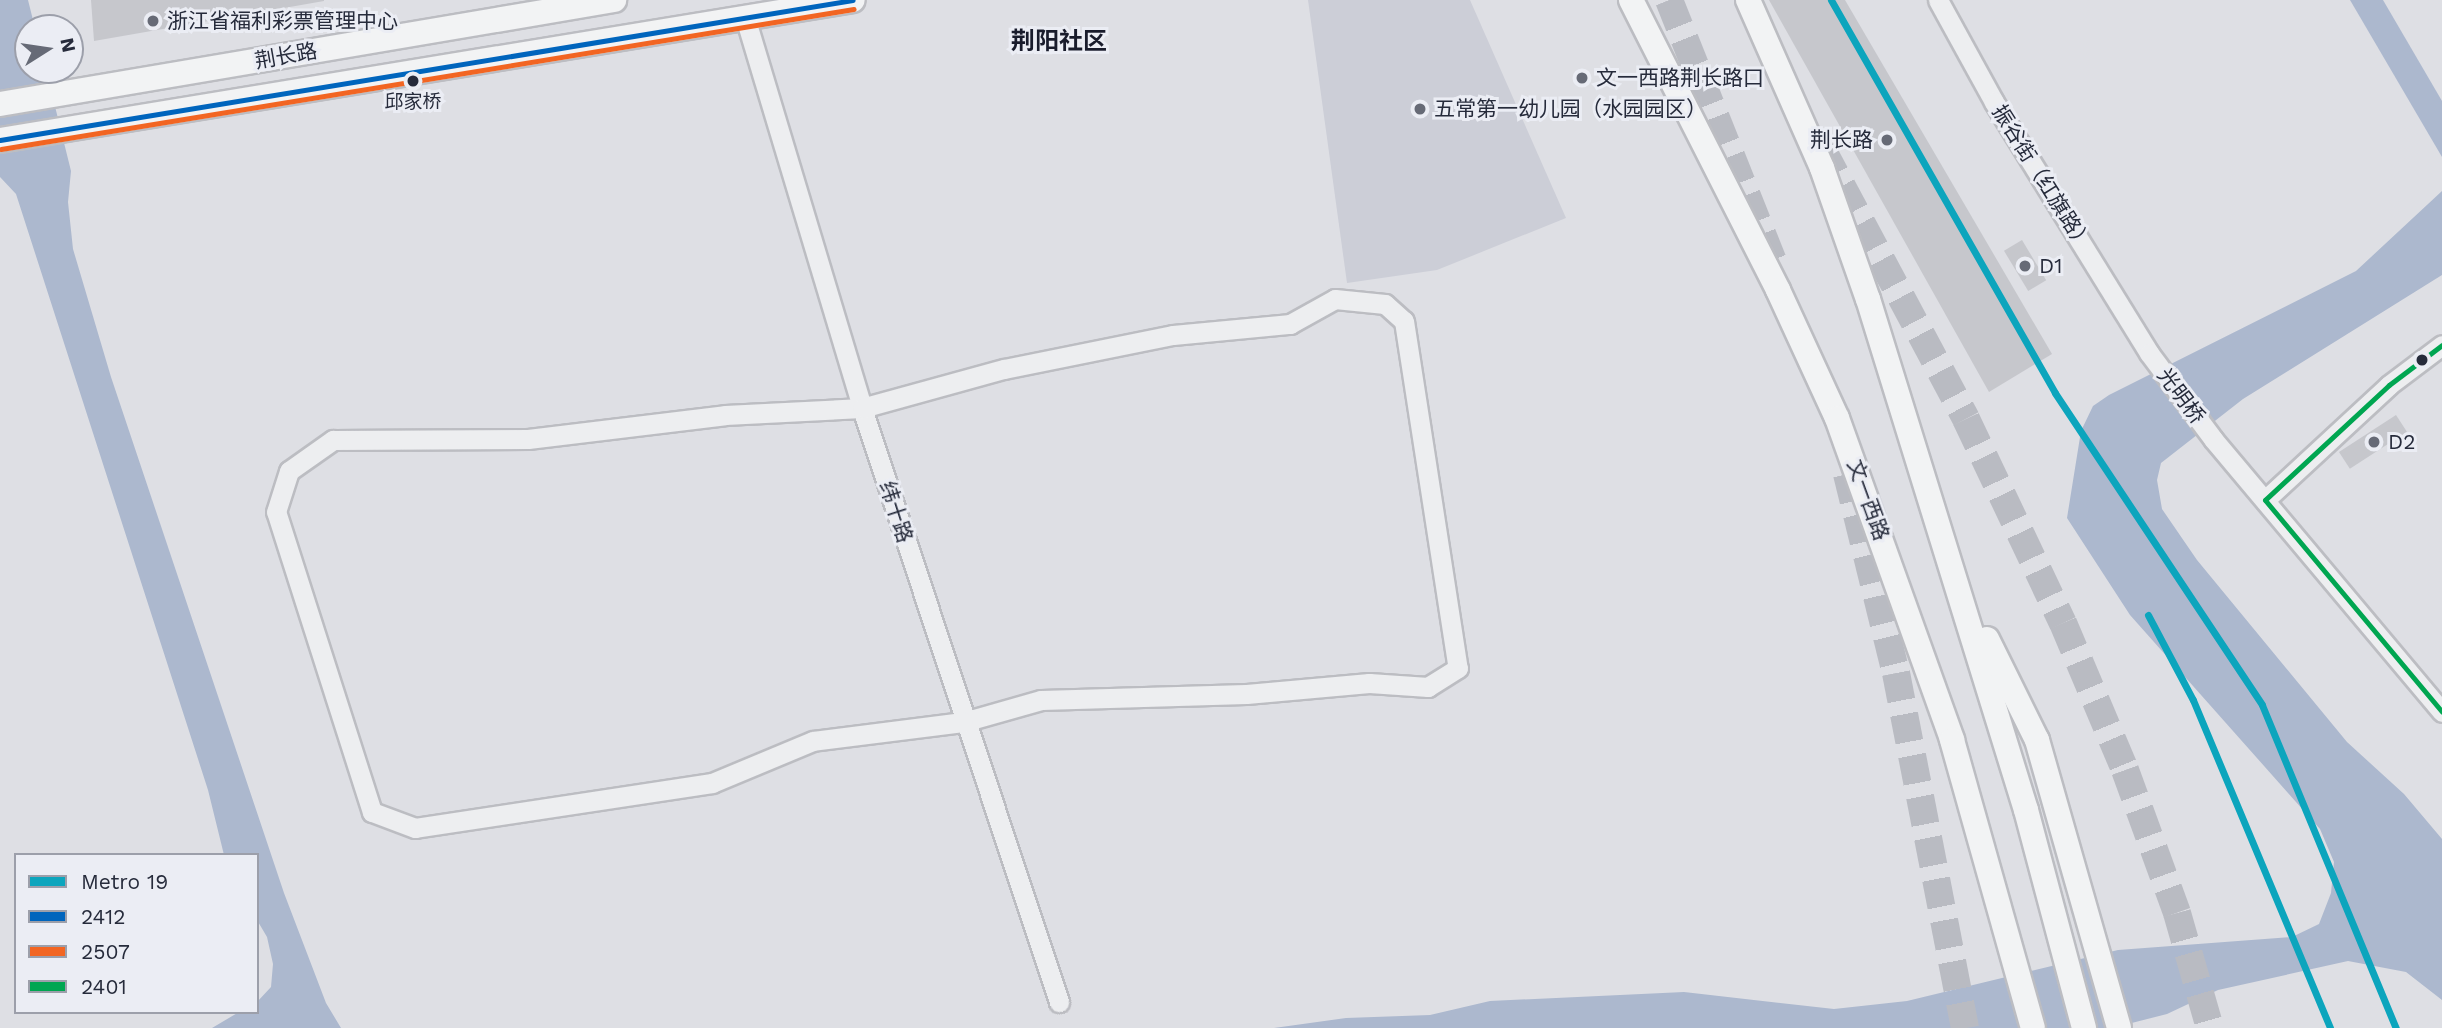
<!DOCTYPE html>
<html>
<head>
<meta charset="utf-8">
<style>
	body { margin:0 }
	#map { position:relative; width:2442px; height:1028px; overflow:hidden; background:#dedfe4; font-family:"Work Sans","Noto Sans SC",sans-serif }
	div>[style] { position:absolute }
	.built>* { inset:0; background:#ccced7 }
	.water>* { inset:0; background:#acb8ce }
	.building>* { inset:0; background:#c6c7cc; transform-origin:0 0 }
	.highway-tunnel>* { height:28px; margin-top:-14px; transform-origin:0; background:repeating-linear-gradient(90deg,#b9bbc2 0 28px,transparent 0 42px) }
	.roads { filter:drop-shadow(2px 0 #bcbdc2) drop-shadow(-2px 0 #bcbdc2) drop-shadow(0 2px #bcbdc2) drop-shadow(0 -2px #bcbdc2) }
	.minor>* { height:19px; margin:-9.5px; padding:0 9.5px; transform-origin:9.5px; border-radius:9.5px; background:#edeef0 }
	.major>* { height:24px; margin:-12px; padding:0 12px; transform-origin:12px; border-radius:12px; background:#f2f3f4 }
	.bus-1>* { height:5px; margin:-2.5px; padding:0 2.5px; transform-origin:2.5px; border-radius:2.5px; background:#0065bd }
	.bus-2>* { height:5px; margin:-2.5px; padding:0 2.5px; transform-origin:2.5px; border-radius:2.5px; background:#f26522 }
	.bus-3>* { height:5px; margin:-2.5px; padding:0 2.5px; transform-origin:2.5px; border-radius:2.5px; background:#00a651 }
	.metro-1>* { height:7px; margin:-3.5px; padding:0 3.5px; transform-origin:3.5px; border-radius:3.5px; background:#0ca5bd }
	.dots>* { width:19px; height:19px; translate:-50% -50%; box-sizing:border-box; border:4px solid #ebedf4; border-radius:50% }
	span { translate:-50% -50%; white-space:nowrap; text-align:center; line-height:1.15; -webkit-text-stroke:6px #ebedf4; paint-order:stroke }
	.bus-label { font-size:19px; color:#262b3b }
	.poi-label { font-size:21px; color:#262b3b }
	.left { translate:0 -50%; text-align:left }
	.right { translate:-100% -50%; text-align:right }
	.street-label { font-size:21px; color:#262b3b }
	.quarter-label { font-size:24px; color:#191c2c; font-weight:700 }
	.legend { position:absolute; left:14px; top:853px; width:245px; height:161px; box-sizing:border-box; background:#ebedf4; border:2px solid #9c9faa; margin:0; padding:9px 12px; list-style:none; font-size:21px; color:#262b3b }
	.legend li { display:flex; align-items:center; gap:14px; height:35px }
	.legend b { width:35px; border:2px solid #9c9faa }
	.north { position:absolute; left:14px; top:14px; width:70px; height:70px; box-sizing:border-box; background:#ebedf4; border:2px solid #9c9faa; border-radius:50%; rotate:78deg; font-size:19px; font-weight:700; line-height:28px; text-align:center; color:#262b3b }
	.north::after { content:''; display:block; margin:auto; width:24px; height:32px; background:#666a76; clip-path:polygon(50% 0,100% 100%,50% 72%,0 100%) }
</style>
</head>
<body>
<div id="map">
	<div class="built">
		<i style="clip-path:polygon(1308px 0,1470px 0,1566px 218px,1437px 270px,1347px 283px)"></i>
	</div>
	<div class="water">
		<i style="clip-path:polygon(0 0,28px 0,35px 28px,28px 28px,28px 70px,46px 70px,71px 171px,68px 202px,73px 249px,111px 377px,284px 893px,326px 1003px,341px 1028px,212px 1028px,239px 1012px,257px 1012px,257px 1002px,271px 987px,273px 964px,267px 937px,257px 920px,257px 855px,224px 855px,208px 790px,16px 194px,0 177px)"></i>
		<i style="clip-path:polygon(2350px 0,2383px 0,2442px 101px,2442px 157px)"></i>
		<i style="clip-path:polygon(2442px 191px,2442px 275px,2243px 399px,2161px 463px,2157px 480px,2162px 509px,2197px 560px,2347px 742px,2404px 794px,2442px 839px,2442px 1000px,2406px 972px,2348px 961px,2218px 990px,2167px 1014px,2112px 1028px,1274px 1028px,1346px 1018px,1430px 1015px,1490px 1001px,1684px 992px,1834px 1009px,1907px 1001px,2118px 950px,2292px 937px,2319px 924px,2331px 893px,2334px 862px,2320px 829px,2130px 615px,2067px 518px,2081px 431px,2093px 406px,2109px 395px,2356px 271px)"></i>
	</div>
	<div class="building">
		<i style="clip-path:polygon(91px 0,324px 0,324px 1px,94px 41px)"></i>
		<i style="clip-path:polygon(1769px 0,1845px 0,2052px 354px,1989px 392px)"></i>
		<i style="left:2022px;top:240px;width:47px;height:21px;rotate:59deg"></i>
		<i style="left:2396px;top:415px;width:20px;height:68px;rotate:57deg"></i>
	</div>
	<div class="highway-tunnel">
		<i style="left:1669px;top:0;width:292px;rotate:68.3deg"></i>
		<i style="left:1822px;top:149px;width:306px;rotate:61.9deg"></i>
		<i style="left:1966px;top:419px;width:226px;rotate:64.6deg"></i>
		<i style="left:2063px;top:623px;width:160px;rotate:67.1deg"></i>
		<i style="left:2125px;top:770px;width:152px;rotate:70deg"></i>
		<i style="left:2177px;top:913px;width:120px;rotate:74deg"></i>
		<i style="left:1847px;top:474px;width:205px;rotate:76.2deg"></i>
		<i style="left:1896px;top:673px;width:362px;rotate:79deg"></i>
	</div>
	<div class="roads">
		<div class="minor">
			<i style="left:1938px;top:0;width:116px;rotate:61.2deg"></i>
			<i style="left:1994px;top:102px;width:295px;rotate:58.3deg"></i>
			<i style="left:2149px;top:353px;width:107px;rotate:53.3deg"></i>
			<i style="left:2213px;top:439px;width:356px;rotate:50deg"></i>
			<i style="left:745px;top:17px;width:408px;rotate:73.3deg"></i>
			<i style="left:862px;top:408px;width:626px;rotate:71.65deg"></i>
			<i style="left:1335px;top:299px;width:50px;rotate:5.7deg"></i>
			<i style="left:1385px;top:304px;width:25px;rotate:42deg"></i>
			<i style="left:1404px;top:321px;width:351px;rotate:81.2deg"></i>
			<i style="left:1458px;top:668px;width:36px;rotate:148deg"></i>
			<i style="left:1428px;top:687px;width:59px;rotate:-176.1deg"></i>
			<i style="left:1369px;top:683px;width:123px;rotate:174.9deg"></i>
			<i style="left:1246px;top:694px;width:205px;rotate:178.3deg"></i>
			<i style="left:1041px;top:700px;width:81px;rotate:164.2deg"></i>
			<i style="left:963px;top:722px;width:151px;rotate:172.8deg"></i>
			<i style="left:813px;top:741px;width:109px;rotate:157.4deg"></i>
			<i style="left:712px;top:783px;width:300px;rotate:171.4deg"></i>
			<i style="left:415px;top:828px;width:46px;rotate:-159.6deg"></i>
			<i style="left:372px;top:812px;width:315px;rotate:-107.7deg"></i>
			<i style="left:276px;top:512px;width:43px;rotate:-72.4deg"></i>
			<i style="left:289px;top:471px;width:54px;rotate:-35.2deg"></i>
			<i style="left:333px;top:440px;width:195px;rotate:-0.3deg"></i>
			<i style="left:528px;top:439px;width:198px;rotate:-6.9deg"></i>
			<i style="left:725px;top:415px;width:137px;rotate:-2.9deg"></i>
			<i style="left:862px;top:408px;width:147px;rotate:-15.4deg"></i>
			<i style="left:1004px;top:369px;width:172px;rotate:-11.4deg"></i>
			<i style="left:1173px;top:335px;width:118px;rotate:-5.4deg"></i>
			<i style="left:1290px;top:324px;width:51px;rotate:-29.1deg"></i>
			<i style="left:2265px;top:500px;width:169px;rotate:-42.8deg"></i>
			<i style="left:2389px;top:385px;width:66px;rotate:-37deg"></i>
		</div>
		<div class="major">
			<i style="left:1631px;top:0;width:325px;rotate:63.1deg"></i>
			<i style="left:1778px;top:290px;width:141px;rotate:65.3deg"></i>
			<i style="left:1837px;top:418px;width:342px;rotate:70.3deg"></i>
			<i style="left:1952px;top:740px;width:299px;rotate:74.3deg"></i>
			<i style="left:1748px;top:0;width:184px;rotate:66.2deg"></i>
			<i style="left:1822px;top:168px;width:139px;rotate:70.7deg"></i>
			<i style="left:1868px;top:299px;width:535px;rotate:72.82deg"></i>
			<i style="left:2026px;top:810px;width:226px;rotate:75.1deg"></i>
			<i style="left:0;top:104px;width:623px;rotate:-9.61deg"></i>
			<i style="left:0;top:140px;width:864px;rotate:-9.32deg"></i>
			<i style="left:1987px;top:639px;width:113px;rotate:63.7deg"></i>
			<i style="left:2037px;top:740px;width:299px;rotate:74.1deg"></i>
		</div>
	</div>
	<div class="bus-1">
		<i style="left:0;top:140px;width:864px;rotate:-9.32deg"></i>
	</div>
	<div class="bus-2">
		<i style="left:1px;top:149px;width:864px;rotate:-9.32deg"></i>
	</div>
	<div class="bus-3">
		<i style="left:2442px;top:345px;width:66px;rotate:143deg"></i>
		<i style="left:2389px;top:385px;width:169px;rotate:137.2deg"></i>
		<i style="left:2265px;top:500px;width:276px;rotate:50.1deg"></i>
	</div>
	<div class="metro-1">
		<i style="left:1831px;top:0;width:452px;rotate:60.3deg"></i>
		<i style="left:2055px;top:393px;width:374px;rotate:56.4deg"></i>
		<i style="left:2262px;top:705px;width:350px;rotate:67.5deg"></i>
		<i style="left:2148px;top:615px;width:96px;rotate:62.1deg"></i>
		<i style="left:2193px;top:700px;width:355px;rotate:67.3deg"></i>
	</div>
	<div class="dots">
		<i style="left:153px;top:21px;background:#666a76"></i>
		<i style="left:1582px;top:78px;background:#666a76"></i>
		<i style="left:413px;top:81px;background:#262b3b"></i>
		<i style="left:1420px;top:109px;background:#666a76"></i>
		<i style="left:1887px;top:140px;background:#666a76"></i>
		<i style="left:2025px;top:266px;background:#666a76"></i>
		<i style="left:2422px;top:360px;background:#262b3b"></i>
		<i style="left:2374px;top:442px;background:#666a76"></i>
	</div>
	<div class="bus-label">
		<span style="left:413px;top:102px">邱家桥</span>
	</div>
	<div class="poi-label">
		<span class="left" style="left:167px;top:21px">浙江省福利彩票管理中心</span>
		<span class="left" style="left:1596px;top:78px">文一西路荆长路口</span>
		<span class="left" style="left:1434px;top:109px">五常第一幼儿园（水园园区）</span>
		<span class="right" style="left:1873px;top:140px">荆长路</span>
		<span class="left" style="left:2039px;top:266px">D1</span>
		<span class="left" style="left:2388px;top:442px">D2</span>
	</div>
	<div class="street-label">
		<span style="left:286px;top:56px;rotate:-10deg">荆长路</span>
		<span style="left:2042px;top:178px;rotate:58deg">振谷街（红旗路）</span>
		<span style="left:2181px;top:396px;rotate:53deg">光明桥</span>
		<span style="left:1868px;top:500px;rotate:70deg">文一西路</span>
		<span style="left:896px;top:512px;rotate:72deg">纬十路</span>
	</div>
	<div class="quarter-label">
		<span style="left:1059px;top:42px">荆阳社区</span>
	</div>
	<ul class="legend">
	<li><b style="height:9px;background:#0ca5bd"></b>Metro 19</li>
	<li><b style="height:9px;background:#0065bd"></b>2412</li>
	<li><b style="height:9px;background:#f26522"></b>2507</li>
	<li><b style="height:9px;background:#00a651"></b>2401</li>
	</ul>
	<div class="north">N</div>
</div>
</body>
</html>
